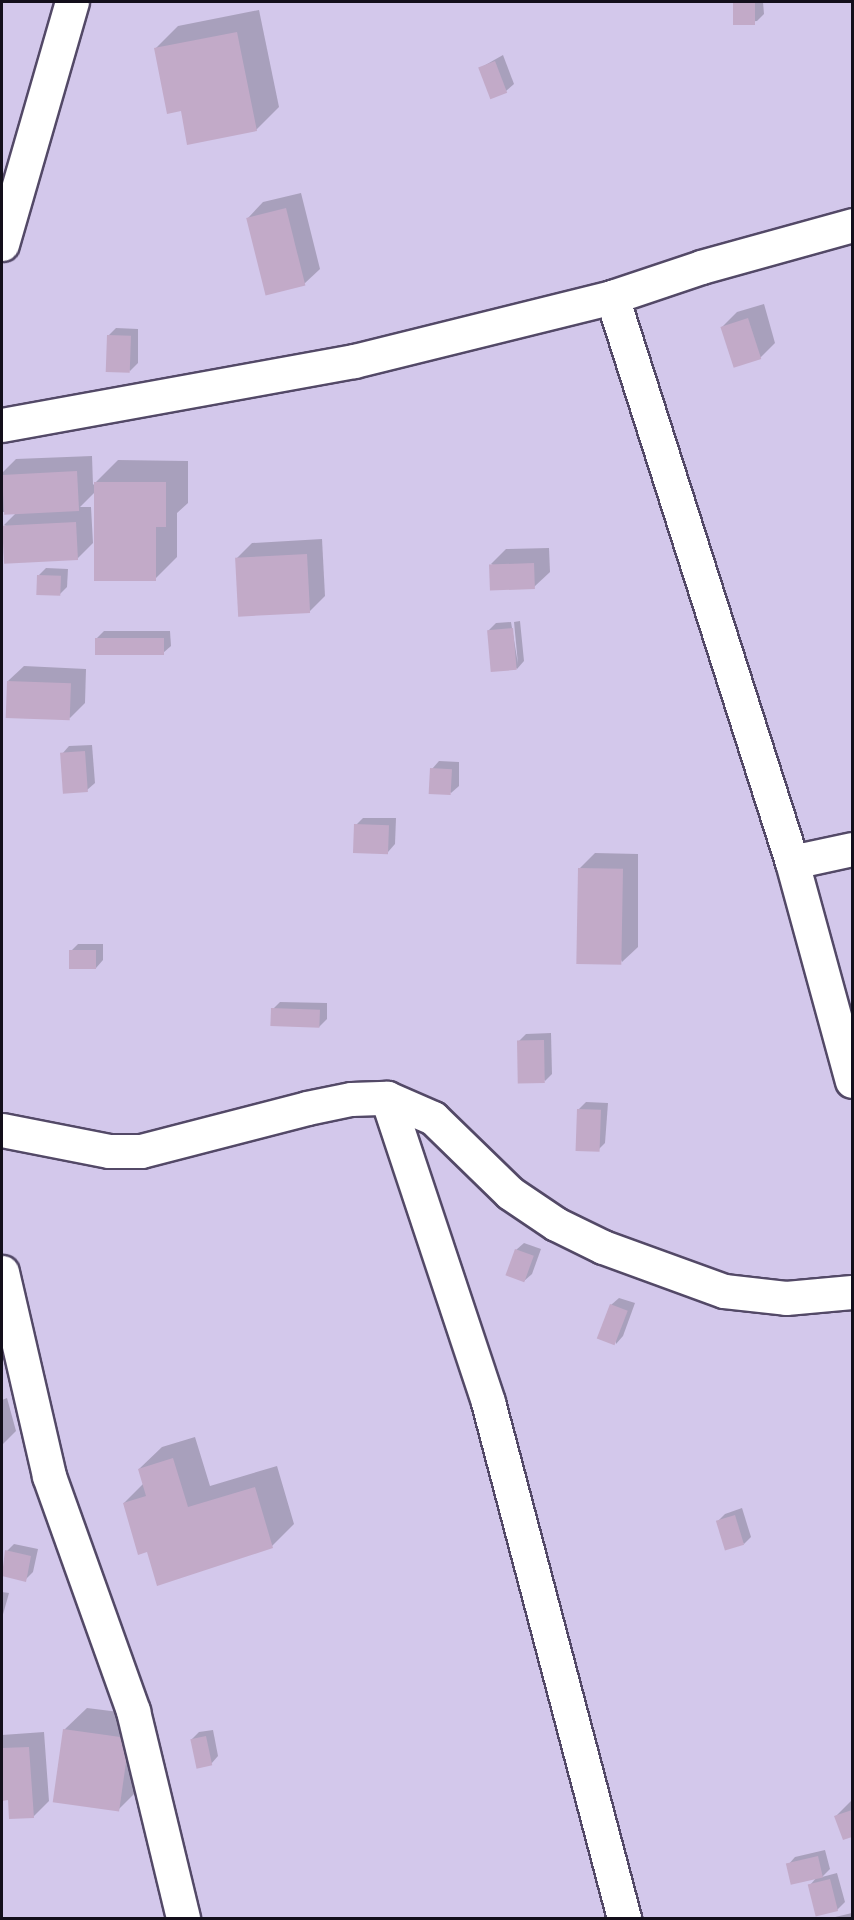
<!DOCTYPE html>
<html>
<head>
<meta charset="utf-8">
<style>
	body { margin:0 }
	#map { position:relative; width:854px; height:1920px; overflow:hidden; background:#d3c8eb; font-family:Inter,sans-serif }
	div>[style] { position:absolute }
	.shadow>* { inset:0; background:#0003 }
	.building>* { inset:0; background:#c2aac8; transform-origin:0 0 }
	.roads { filter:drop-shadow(2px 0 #534967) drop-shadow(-2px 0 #534967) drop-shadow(0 2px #534967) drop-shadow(0 -2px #534967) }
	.minor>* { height:33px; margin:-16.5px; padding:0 16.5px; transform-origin:16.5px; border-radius:16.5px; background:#fff }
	span { translate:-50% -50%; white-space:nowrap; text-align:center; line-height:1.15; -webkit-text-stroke:4.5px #f1ecfe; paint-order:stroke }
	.frame { position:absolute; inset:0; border:3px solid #130f1b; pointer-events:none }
</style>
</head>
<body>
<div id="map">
	<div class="shadow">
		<i style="clip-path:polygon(734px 2px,763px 2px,764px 14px,757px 21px,737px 23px)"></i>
		<i style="clip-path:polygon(259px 10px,279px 107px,256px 130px,155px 49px,178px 26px)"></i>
		<i style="clip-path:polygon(503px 55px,514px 84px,506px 91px,480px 68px)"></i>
		<i style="clip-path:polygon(301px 193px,320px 269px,304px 284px,248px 218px,263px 202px)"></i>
		<i style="clip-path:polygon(764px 304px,775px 343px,760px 358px,722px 327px,737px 312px)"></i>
		<i style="clip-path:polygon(116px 328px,138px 329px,138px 363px,130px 371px,108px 336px)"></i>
		<i style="clip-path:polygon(92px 456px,93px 485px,118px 460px,188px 461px,188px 503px,177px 513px,177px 557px,155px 579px,95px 492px,80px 507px,91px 507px,93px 543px,77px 559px,4px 525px,17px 512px,2px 512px,2px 473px,16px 459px)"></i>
		<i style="clip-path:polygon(322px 539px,325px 596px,309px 612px,237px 558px,252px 543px)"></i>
		<i style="clip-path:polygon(549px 548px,550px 572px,534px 587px,491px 564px,506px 549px)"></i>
		<i style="clip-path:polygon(46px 568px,68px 569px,67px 587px,60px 594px,39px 575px)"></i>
		<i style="clip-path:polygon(520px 621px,524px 661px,517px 669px,488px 631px,496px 623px,511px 622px,518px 664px,514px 622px)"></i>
		<i style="clip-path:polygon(104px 631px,170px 631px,171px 646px,163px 653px,96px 639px)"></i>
		<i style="clip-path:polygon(24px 666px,86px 669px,85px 703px,70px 718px,8px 681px)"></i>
		<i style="clip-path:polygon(92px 745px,95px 783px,87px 790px,62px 754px,69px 746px)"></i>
		<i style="clip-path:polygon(439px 761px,459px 762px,459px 786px,451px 793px,432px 769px)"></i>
		<i style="clip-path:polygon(363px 818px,396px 818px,395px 844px,388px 852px,356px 825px)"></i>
		<i style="clip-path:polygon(595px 853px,638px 854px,638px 947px,622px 962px,579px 869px)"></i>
		<i style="clip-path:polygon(78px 944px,103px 944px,103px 960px,96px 968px,71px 951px)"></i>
		<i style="clip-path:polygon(280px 1002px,327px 1003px,327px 1019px,319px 1027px,273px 1009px)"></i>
		<i style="clip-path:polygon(551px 1033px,552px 1074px,545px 1081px,519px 1041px,526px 1034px)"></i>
		<i style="clip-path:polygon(586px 1102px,608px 1103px,605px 1143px,598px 1150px,578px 1110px)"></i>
		<i style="clip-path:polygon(524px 1243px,541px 1249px,532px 1274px,524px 1281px,516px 1250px)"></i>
		<i style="clip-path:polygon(619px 1298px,635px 1303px,623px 1336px,616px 1344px,611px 1305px)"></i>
		<i style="clip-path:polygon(7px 1398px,16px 1431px,2px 1445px,2px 1400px)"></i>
		<i style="clip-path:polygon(195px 1437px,210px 1486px,277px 1466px,294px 1524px,272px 1546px,148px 1551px,124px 1503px,144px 1483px,139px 1469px,162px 1447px)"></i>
		<i style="clip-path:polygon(742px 1508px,751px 1537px,744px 1544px,718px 1521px,725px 1514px)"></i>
		<i style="clip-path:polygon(14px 1544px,38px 1549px,33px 1572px,25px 1580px,2px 1575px,7px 1551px)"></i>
		<i style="clip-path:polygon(2px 1592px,9px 1593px,2px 1618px)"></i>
		<i style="clip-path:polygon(87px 1708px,151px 1716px,141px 1787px,119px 1809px,64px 1730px)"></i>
		<i style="clip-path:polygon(213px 1730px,218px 1756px,211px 1764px,192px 1739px,199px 1732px)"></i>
		<i style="clip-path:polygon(44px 1732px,49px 1801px,33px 1817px,9px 1798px,2px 1799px,2px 1735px)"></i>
		<i style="clip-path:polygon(852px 1800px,852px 1835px,843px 1838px,836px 1816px)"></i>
		<i style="clip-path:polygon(825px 1850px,830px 1869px,822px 1877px,837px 1873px,845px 1902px,837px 1910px,810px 1885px,817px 1877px,788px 1865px,795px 1857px)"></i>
		<i style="clip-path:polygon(852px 1913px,852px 1918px,831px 1918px)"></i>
	</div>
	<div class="building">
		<i style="left:733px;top:2px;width:22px;height:23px"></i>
		<i style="clip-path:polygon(237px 32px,257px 131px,187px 145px,181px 111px,167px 114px,154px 48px)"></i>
		<i style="left:495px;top:61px;width:34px;height:18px;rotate:69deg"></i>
		<i style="left:286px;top:208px;width:80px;height:41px;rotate:76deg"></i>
		<i style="left:748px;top:318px;width:43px;height:29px;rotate:72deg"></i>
		<i style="left:107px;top:335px;width:24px;height:37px;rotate:2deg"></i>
		<i style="left:77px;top:471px;width:40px;height:75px;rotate:87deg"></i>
		<i style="clip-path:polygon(94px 482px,166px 482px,166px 527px,156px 527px,156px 581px,94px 581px)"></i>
		<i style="left:76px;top:522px;width:38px;height:74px;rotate:87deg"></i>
		<i style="left:307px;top:554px;width:59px;height:72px;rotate:87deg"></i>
		<i style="left:534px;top:563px;width:26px;height:45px;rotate:88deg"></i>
		<i style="left:37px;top:575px;width:24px;height:20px;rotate:2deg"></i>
		<i style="left:513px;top:628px;width:42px;height:26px;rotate:85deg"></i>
		<i style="left:95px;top:638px;width:69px;height:17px"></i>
		<i style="left:7px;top:681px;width:64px;height:37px;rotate:2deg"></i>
		<i style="left:85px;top:751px;width:41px;height:25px;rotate:86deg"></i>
		<i style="left:430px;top:768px;width:22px;height:26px;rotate:3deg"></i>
		<i style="left:354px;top:824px;width:35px;height:29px;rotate:2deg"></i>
		<i style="left:578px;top:868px;width:45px;height:96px;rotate:1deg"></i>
		<i style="left:96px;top:950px;width:19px;height:27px;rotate:90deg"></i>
		<i style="left:271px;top:1008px;width:49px;height:18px;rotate:2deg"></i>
		<i style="left:544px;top:1040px;width:43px;height:27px;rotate:89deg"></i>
		<i style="left:577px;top:1109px;width:24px;height:42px;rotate:2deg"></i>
		<i style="left:515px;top:1249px;width:20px;height:28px;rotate:20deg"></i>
		<i style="left:610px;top:1304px;width:19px;height:37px;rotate:21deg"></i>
		<i style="clip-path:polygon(173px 1458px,188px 1507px,255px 1487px,273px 1548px,157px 1586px,147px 1552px,138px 1555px,123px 1503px,146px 1496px,138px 1469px)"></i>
		<i style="left:735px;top:1515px;width:31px;height:20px;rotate:73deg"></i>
		<i style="clip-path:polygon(5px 1550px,31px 1556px,26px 1582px,2px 1576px)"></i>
		<i style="left:63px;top:1729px;width:67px;height:74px;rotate:8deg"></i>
		<i style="left:206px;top:1736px;width:30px;height:16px;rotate:78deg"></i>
		<i style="clip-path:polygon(29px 1747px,34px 1818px,9px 1819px,8px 1800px,2px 1801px,2px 1748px)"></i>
		<i style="clip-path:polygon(852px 1810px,852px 1837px,843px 1840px,834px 1816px)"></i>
		<i style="left:818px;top:1856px;width:22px;height:33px;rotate:77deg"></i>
		<i style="left:830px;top:1879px;width:33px;height:23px;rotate:76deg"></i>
	</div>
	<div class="roads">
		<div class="minor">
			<i style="left:2px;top:244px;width:252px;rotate:-73.9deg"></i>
			<i style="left:612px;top:297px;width:593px;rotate:72.33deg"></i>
			<i style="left:792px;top:862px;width:61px;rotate:-12.2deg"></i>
			<i style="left:2px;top:425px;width:358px;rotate:-10.3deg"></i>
			<i style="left:354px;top:361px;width:266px;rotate:-13.9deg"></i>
			<i style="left:612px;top:297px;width:94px;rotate:-18.6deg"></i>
			<i style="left:701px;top:267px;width:157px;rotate:-15.5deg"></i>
			<i style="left:792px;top:862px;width:227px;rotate:74.7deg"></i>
			<i style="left:387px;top:1098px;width:320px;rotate:71.6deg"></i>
			<i style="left:488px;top:1402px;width:534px;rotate:75.23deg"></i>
			<i style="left:2px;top:1130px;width:109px;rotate:11.1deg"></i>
			<i style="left:109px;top:1151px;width:32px"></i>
			<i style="left:141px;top:1151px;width:171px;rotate:-14.5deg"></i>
			<i style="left:307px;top:1108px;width:45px;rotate:-11.6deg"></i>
			<i style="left:351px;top:1099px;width:36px;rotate:-2deg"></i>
			<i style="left:387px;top:1098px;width:50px;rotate:23.5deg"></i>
			<i style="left:433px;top:1118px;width:107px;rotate:44.2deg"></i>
			<i style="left:510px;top:1193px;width:55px;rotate:34deg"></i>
			<i style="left:556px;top:1224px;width:52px;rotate:26.1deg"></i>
			<i style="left:603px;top:1247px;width:129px;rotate:20deg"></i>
			<i style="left:724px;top:1291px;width:62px;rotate:6.4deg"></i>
			<i style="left:786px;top:1298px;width:66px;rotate:-5.2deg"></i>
			<i style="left:2px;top:1272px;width:209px;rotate:77deg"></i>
			<i style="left:49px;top:1476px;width:250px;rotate:70.3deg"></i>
			<i style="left:133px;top:1711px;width:213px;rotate:76.4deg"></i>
		</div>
	</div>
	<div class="frame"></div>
</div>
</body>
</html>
